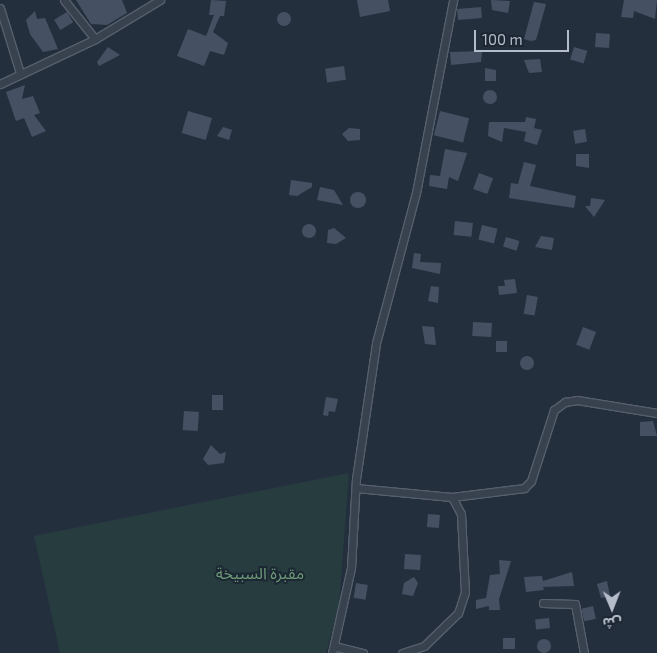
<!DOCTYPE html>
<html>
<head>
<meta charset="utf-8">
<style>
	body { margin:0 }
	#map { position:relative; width:657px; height:653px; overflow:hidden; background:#242f3e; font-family:"Exo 2","Noto Sans Arabic",sans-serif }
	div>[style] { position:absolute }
	.green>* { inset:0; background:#263c3f }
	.building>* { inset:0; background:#455162; transform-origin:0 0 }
	.round { border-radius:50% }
	.roads { filter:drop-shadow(1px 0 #565f6c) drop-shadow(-1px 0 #565f6c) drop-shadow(0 1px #565f6c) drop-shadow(0 -1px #565f6c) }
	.minor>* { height:7px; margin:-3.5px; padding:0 3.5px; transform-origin:3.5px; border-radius:3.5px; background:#38414e }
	span { translate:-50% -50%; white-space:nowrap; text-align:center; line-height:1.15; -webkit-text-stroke:4px #1d2633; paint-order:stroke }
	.park-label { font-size:16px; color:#6b9a76 }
	.north { position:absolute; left:587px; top:583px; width:50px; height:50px; -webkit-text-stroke:4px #1d2633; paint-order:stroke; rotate:179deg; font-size:14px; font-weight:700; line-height:20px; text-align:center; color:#b4bcc9 }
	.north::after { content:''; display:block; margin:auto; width:18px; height:22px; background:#b4bcc9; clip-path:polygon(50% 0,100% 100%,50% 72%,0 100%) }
	.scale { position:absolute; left:474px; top:30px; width:95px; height:22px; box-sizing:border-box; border:2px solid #b4bcc9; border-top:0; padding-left:6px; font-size:15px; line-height:18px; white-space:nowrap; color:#b4bcc9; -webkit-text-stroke:4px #1d2633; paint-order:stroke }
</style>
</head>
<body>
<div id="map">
	<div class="green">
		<i style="clip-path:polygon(349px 473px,339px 605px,326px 653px,60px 653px,34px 536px)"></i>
	</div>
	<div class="building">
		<i style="clip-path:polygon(76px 0,122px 0,127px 13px,107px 25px,91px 24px)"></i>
		<i style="clip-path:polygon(211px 0,226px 1px,224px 16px,220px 16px,213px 32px,228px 43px,224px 55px,210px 51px,204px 66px,177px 56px,188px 29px,206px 36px,214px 15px,209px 15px)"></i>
		<i style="clip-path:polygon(357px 0,388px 0,390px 11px,360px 17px)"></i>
		<i style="clip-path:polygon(491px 0,510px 1px,508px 13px,492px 10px)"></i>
		<i style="clip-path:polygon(624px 0,657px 0,655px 19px,634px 11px,633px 18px,621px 17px)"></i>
		<i style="clip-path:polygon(534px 2px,546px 4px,536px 40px,531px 41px,524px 39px)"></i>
		<i style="left:481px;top:7px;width:11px;height:24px;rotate:85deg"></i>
		<i style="clip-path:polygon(35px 11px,37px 19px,45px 18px,58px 49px,43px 52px,30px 34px,26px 20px)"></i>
		<i class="round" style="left:277px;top:12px;width:14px;height:14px"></i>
		<i style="left:67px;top:12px;width:12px;height:15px;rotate:59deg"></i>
		<i style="left:596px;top:33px;width:14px;height:14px;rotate:4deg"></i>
		<i style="clip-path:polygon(108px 47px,120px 55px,99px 66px,97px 62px)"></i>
		<i style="left:574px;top:47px;width:14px;height:13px;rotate:17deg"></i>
		<i style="clip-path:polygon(482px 51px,481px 62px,451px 65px,450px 52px)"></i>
		<i style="clip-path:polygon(540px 59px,542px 72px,529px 73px,524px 60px)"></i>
		<i style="left:344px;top:66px;width:14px;height:19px;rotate:82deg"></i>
		<i style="clip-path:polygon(485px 68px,496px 70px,496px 81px,485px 81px)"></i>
		<i style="clip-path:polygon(25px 85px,22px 99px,33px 96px,40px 113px,34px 115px,46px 131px,32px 137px,24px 118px,16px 121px,6px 92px)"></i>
		<i class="round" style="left:483px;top:90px;width:14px;height:14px"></i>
		<i style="left:188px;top:111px;width:25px;height:23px;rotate:16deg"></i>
		<i style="left:440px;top:111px;width:30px;height:25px;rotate:14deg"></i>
		<i style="clip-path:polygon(526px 117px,536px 119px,534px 128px,542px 130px,537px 145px,524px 141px,526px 132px,504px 128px,502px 142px,488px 136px,489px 122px,525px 122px)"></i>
		<i style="clip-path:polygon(223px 127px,232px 130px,229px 140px,217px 136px)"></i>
		<i style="clip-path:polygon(349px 128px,360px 129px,360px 140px,348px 141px,342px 134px)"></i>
		<i style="left:585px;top:129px;width:13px;height:12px;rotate:81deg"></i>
		<i style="clip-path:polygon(445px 149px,467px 153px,458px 181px,449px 177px,447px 189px,429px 186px,430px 175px,440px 176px)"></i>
		<i style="clip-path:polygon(576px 154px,589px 154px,589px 168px,576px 166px)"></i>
		<i style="clip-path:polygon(524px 162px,536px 165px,530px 186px,576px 196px,574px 208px,509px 198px,511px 183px,518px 184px)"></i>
		<i style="left:479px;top:173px;width:15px;height:17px;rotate:20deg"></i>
		<i style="clip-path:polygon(291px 180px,312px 183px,312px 187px,297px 196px,289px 195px)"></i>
		<i style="clip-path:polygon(320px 187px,334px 190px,343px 205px,317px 200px)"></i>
		<i class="round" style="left:350px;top:192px;width:16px;height:16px"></i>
		<i style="clip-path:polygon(591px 198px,605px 200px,594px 217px,585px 206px,590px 206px)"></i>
		<i style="left:455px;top:221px;width:18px;height:14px;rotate:6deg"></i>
		<i class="round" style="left:302px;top:224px;width:14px;height:14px"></i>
		<i style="left:482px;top:225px;width:16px;height:15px;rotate:14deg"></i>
		<i style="clip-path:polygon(334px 228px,346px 238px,336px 244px,327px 243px,328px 230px)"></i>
		<i style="clip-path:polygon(541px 236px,554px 238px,552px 250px,535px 247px)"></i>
		<i style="left:506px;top:237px;width:14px;height:10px;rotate:17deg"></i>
		<i style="clip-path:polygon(414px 253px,421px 254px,420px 262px,441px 263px,440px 274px,412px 268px)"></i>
		<i style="clip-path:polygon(515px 279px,517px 293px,499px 295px,498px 286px,505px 286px,504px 280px)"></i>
		<i style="clip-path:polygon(431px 286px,439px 287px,438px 303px,428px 301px)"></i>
		<i style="left:527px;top:295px;width:11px;height:19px;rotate:10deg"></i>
		<i style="left:473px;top:322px;width:19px;height:14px;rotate:3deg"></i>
		<i style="clip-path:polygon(422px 326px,434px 327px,436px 345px,425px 344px)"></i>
		<i style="left:583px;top:327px;width:14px;height:19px;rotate:21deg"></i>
		<i style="left:496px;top:341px;width:11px;height:11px"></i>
		<i class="round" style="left:520px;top:356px;width:14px;height:14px"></i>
		<i style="left:212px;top:395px;width:11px;height:15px"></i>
		<i style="clip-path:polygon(326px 397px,338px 399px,335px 412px,329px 411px,328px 416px,323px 415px)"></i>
		<i style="left:184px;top:411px;width:15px;height:19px;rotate:4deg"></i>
		<i style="clip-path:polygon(653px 421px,657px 436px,640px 436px,640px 422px)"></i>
		<i style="clip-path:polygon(211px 445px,220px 454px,226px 452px,224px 463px,208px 465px,203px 459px)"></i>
		<i style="left:428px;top:514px;width:12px;height:13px;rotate:5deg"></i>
		<i style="left:405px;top:554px;width:16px;height:15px;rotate:4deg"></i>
		<i style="clip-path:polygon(499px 560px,511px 561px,499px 599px,500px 610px,489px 610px,489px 606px,476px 609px,476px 600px,486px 598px,490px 575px,500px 574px)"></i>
		<i style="clip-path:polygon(572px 572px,574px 586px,543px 587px,544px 590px,526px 592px,524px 577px,542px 576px,543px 581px)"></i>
		<i style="clip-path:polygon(414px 577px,418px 583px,413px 596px,402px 594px,404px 583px)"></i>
		<i style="clip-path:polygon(607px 581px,610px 596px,601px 598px,597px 584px)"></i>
		<i style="left:356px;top:583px;width:12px;height:15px;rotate:9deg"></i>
		<i style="left:593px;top:606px;width:13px;height:12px;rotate:77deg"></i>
		<i style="left:549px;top:618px;width:10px;height:14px;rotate:84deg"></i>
		<i style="left:503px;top:638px;width:12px;height:11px"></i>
		<i class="round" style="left:537px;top:639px;width:14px;height:14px"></i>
	</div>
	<div class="roads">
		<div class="minor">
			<i style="left:64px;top:0;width:50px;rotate:51.5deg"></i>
			<i style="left:0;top:8px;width:68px;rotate:72.9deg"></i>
			<i style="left:0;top:84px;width:105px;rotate:-25.3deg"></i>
			<i style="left:95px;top:39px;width:76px;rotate:-31deg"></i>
			<i style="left:356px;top:488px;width:96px;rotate:5.4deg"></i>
			<i style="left:452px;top:497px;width:19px;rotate:62deg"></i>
			<i style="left:461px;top:514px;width:78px;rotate:87.1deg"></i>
			<i style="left:465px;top:592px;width:22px;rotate:108deg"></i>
			<i style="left:458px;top:613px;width:47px;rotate:135.9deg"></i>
			<i style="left:424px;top:646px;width:23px;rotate:162deg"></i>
			<i style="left:452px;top:497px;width:73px;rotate:-7.1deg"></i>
			<i style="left:524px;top:488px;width:10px;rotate:-45deg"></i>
			<i style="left:531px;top:481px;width:75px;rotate:-72.1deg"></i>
			<i style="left:554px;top:410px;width:14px;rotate:-36deg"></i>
			<i style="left:565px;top:402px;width:12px;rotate:-9deg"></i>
			<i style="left:577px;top:400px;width:81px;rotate:9.2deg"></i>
			<i style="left:543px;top:603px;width:32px;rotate:2deg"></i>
			<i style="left:575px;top:604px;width:50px;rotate:79.6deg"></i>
			<i style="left:334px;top:646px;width:30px;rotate:14deg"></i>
			<i style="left:332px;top:653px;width:87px;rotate:-77.4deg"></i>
			<i style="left:351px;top:568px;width:89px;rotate:-86.8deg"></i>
			<i style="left:356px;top:479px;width:137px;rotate:-81.6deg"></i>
			<i style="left:376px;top:343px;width:155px;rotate:-75.1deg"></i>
			<i style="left:416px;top:193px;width:197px;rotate:-79.1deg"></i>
		</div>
	</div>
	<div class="park-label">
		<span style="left:260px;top:573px">مقبرة السبيخة</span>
	</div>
	<div class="north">ش</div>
	<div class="scale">100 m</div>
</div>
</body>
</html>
